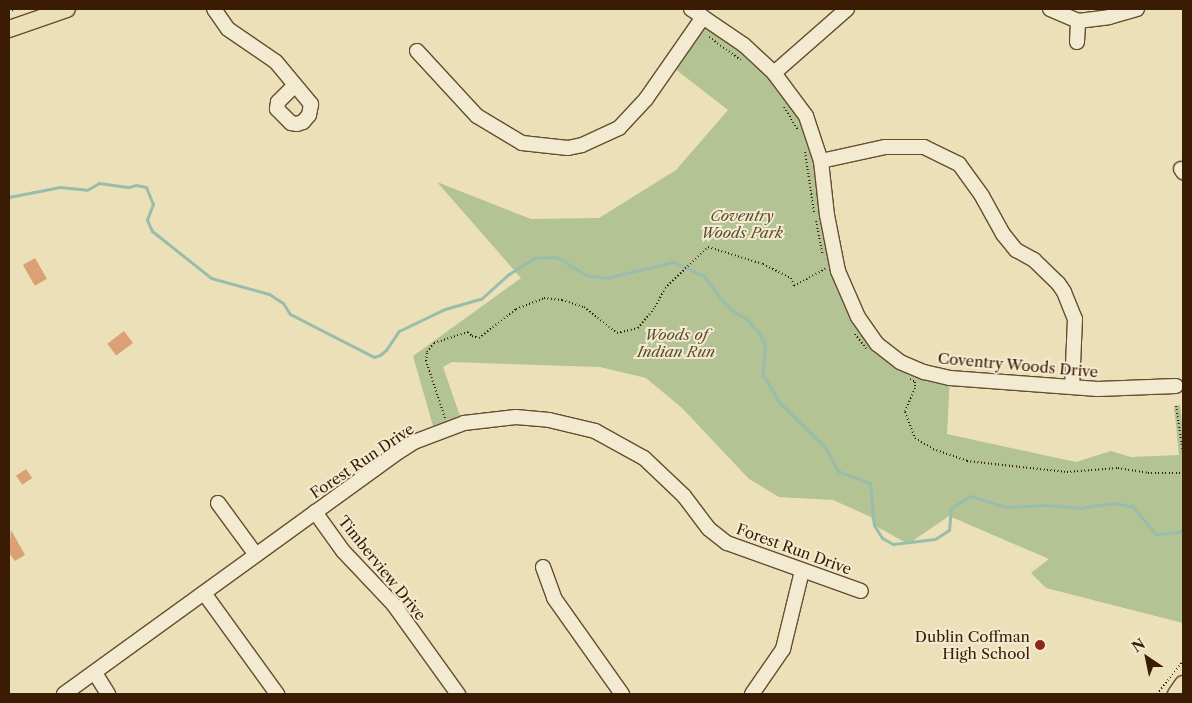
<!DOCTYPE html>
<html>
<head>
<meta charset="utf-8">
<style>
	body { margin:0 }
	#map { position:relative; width:1192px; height:703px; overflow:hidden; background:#ece0b8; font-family:"Libre Caslon Text",serif }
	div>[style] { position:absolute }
	.green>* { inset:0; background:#b3c393 }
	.stream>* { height:3px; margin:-1.5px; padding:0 1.5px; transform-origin:1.5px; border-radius:1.5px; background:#99bdac }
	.building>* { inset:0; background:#dba175; transform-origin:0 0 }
	.path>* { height:2px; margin-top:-1px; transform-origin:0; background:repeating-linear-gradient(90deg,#3a1b03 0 1px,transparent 0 3.5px) }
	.roads { filter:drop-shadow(1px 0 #664c30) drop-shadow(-1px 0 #664c30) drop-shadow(0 1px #664c30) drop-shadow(0 -1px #664c30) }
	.minor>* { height:14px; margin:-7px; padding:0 7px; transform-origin:7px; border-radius:7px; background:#f3ebd1 }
	.major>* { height:16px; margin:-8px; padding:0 8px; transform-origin:8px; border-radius:8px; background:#ece0b8 }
	.dots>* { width:14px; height:14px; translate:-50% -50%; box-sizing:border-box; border:2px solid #f3ebd1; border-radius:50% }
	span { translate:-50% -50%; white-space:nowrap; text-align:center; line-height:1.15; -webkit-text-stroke:4px #f3ebd1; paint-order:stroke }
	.park-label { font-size:15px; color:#5e4d2e; font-style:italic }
	.street-label { font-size:15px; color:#3a1b03 }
	.poi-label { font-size:15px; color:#3a1b03 }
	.right { translate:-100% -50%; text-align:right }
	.frame { position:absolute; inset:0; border:10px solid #3a1b03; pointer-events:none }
	.north { position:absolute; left:1122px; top:633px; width:50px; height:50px; -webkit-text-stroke:4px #f3ebd1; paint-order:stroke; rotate:326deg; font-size:14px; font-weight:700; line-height:20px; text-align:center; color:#3a1b03 }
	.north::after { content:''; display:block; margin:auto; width:18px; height:22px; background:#3a1b03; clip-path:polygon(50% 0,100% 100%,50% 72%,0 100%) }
</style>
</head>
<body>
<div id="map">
	<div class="green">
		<i style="clip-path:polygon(703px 17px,774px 73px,806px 116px,830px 224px,858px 317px,900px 362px,950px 378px,947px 434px,1076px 462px,1111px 451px,1131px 457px,1179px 455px,1174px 406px,1180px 405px,1183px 430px,1183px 623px,1046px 588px,1031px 573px,1049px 559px,949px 516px,908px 544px,874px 525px,871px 517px,833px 500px,779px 497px,749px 479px,682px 408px,646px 378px,600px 367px,452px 362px,443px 367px,460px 416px,433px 426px,413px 356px,521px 278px,437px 182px,531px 219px,599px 218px,676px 170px,728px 110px,670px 65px)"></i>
	</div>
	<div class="stream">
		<i style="left:9px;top:197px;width:52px;rotate:-11.1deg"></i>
		<i style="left:60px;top:187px;width:27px;rotate:6deg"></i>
		<i style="left:87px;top:190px;width:14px;rotate:-30deg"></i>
		<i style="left:99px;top:183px;width:30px;rotate:8deg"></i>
		<i style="left:129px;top:187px;width:7px;rotate:-16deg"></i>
		<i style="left:136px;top:185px;width:10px;rotate:11deg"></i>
		<i style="left:146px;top:187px;width:18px;rotate:68deg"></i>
		<i style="left:153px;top:204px;width:17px;rotate:111deg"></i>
		<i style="left:147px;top:220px;width:12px;rotate:66deg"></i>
		<i style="left:152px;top:231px;width:75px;rotate:38.5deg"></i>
		<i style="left:211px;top:278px;width:60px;rotate:15.4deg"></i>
		<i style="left:269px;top:294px;width:17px;rotate:33deg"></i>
		<i style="left:283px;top:303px;width:13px;rotate:58deg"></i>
		<i style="left:290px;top:314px;width:94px;rotate:27.1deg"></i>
		<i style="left:374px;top:357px;width:6px;rotate:-18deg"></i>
		<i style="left:380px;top:355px;width:8px;rotate:-40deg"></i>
		<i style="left:386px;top:350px;width:23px;rotate:-56deg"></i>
		<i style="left:399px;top:331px;width:51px;rotate:-25.6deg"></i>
		<i style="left:445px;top:309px;width:37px;rotate:-16deg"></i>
		<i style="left:481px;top:299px;width:38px;rotate:-42deg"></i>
		<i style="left:509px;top:274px;width:31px;rotate:-32deg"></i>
		<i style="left:535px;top:258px;width:22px;rotate:-3deg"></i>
		<i style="left:557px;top:257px;width:34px;rotate:32deg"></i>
		<i style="left:586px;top:275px;width:20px;rotate:9deg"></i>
		<i style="left:606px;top:278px;width:69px;rotate:-13.4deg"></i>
		<i style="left:673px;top:262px;width:34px;rotate:24deg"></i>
		<i style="left:704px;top:276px;width:35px;rotate:53deg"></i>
		<i style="left:725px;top:304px;width:14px;rotate:39deg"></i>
		<i style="left:736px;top:313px;width:11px;rotate:27deg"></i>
		<i style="left:746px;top:318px;width:18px;rotate:49deg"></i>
		<i style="left:758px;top:332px;width:14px;rotate:60deg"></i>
		<i style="left:765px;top:344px;width:31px;rotate:94deg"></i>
		<i style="left:763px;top:375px;width:33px;rotate:59deg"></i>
		<i style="left:780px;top:403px;width:63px;rotate:44.4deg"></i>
		<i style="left:825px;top:447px;width:27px;rotate:62deg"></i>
		<i style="left:838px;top:471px;width:34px;rotate:21deg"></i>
		<i style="left:870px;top:483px;width:42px;rotate:84.6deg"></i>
		<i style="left:874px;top:525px;width:15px;rotate:58deg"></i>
		<i style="left:882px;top:538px;width:13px;rotate:29deg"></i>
		<i style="left:893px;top:544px;width:42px;rotate:-6.8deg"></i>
		<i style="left:935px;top:539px;width:17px;rotate:-33deg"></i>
		<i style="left:949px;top:530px;width:22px;rotate:-85deg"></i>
		<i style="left:951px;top:508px;width:22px;rotate:-32deg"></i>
		<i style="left:970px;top:496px;width:39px;rotate:17deg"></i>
		<i style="left:1007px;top:507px;width:39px;rotate:-3deg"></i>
		<i style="left:1046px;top:505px;width:35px;rotate:5deg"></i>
		<i style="left:1081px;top:508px;width:32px;rotate:-9deg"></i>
		<i style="left:1113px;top:503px;width:20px;rotate:11deg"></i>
		<i style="left:1133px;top:507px;width:35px;rotate:50deg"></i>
		<i style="left:1156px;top:534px;width:23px;rotate:-5deg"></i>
		<i style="left:1179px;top:532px;width:5px;rotate:-37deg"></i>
	</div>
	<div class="building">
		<i style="left:35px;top:258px;width:24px;height:14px;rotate:60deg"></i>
		<i style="left:124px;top:331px;width:15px;height:21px;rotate:53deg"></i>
		<i style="left:26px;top:469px;width:11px;height:12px;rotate:56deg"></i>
		<i style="clip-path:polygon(11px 530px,25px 555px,15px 561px,9px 553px)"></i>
	</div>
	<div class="path">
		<i style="left:9px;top:12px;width:8px;rotate:-23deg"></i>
		<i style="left:709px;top:37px;width:39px;rotate:36deg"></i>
		<i style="left:784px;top:107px;width:26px;rotate:59deg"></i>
		<i style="left:805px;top:152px;width:61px;rotate:81.5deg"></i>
		<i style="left:816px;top:221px;width:33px;rotate:79deg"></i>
		<i style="left:855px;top:334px;width:20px;rotate:53deg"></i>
		<i style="left:910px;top:379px;width:6px;rotate:31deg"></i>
		<i style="left:915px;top:382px;width:6px;rotate:90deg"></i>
		<i style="left:915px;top:388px;width:26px;rotate:113deg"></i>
		<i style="left:905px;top:412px;width:28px;rotate:69deg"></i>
		<i style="left:915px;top:438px;width:21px;rotate:31deg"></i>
		<i style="left:933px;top:449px;width:36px;rotate:19deg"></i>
		<i style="left:967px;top:461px;width:101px;rotate:6.3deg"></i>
		<i style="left:1067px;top:472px;width:51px;rotate:-4.5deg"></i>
		<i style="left:1118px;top:468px;width:30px;rotate:9deg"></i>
		<i style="left:1148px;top:473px;width:35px"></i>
		<i style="left:1176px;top:406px;width:48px;rotate:81.5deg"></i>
		<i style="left:445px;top:418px;width:60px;rotate:-108.4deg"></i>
		<i style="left:426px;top:361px;width:9px;rotate:-84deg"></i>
		<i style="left:427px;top:352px;width:11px;rotate:-52deg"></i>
		<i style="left:434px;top:343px;width:36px;rotate:-18deg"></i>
		<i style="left:468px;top:332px;width:6px;rotate:45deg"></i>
		<i style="left:472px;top:336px;width:7px;rotate:16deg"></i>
		<i style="left:479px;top:338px;width:47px;rotate:-38.1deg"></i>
		<i style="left:516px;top:309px;width:30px;rotate:-21deg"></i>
		<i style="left:544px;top:298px;width:18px;rotate:6deg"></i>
		<i style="left:562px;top:300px;width:23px;rotate:18deg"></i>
		<i style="left:584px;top:307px;width:42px;rotate:38.2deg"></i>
		<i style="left:617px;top:333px;width:22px;rotate:-13deg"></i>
		<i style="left:638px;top:328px;width:27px;rotate:-51deg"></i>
		<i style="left:655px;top:307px;width:21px;rotate:-62deg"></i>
		<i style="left:665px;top:288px;width:59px;rotate:-43.6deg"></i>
		<i style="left:708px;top:247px;width:58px;rotate:17.2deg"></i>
		<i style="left:763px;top:264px;width:31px;rotate:27deg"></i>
		<i style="left:791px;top:278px;width:9px;rotate:69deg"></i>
		<i style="left:794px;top:286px;width:37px;rotate:-29deg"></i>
		<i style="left:1157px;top:694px;width:42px;rotate:-51.8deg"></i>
	</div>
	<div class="roads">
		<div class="minor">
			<i style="left:214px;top:9px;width:24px;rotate:55deg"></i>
			<i style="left:228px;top:29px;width:58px;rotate:34.5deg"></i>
			<i style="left:276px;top:62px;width:55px;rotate:50.2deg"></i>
			<i style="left:311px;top:104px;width:11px;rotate:100deg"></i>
			<i style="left:309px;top:115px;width:9px;rotate:131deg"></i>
			<i style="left:303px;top:122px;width:6px;rotate:162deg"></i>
			<i style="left:297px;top:124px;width:6px;rotate:-171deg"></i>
			<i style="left:291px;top:123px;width:20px;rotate:-135deg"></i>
			<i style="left:277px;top:109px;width:7px;rotate:-82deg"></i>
			<i style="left:278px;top:102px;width:23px;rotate:-45deg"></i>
			<i style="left:691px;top:9px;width:64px;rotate:34.2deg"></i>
			<i style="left:744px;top:45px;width:41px;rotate:43deg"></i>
			<i style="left:774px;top:73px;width:54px;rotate:53.3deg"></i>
			<i style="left:806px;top:116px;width:47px;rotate:71.6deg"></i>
			<i style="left:821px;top:161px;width:54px;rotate:83.7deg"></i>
			<i style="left:827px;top:215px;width:57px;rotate:78.9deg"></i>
			<i style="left:838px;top:271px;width:50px;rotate:66.5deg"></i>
			<i style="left:858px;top:317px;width:33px;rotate:55deg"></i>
			<i style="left:877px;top:344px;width:29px;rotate:38deg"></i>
			<i style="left:900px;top:362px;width:26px;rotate:23deg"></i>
			<i style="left:924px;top:372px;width:27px;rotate:13deg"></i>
			<i style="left:950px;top:378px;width:148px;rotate:4.3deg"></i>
			<i style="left:1098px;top:389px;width:78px;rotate:-2.2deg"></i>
			<i style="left:1050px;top:9px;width:30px;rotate:23deg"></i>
			<i style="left:1078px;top:21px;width:31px;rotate:-7deg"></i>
			<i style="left:1109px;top:17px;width:29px;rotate:-16deg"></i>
			<i style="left:1077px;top:42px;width:21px;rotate:-87deg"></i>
			<i style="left:417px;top:51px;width:88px;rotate:47.3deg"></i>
			<i style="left:477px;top:116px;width:52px;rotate:31deg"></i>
			<i style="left:522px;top:143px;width:46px;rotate:6.2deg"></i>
			<i style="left:568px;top:148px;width:14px;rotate:-12deg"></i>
			<i style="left:582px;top:145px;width:41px;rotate:-24.7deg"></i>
			<i style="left:619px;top:128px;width:40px;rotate:-47deg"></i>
			<i style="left:646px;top:99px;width:100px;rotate:-55.2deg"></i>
			<i style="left:774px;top:73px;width:97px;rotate:-41.2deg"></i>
			<i style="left:821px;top:161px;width:66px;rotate:-12.3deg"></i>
			<i style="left:885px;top:147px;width:39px"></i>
			<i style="left:924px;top:147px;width:39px;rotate:26deg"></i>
			<i style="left:959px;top:164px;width:39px;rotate:54deg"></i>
			<i style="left:982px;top:196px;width:43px;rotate:61.1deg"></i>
			<i style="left:1003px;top:234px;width:21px;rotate:51deg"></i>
			<i style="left:1016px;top:250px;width:21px;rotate:29deg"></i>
			<i style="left:1034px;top:260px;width:33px;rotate:44deg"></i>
			<i style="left:1058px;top:283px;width:11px;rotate:56deg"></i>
			<i style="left:1064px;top:292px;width:29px;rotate:68deg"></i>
			<i style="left:1075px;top:319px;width:68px;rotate:92.5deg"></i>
			<i style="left:1181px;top:169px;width:4px;rotate:56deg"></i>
			<i style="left:218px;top:503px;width:64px;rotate:53.8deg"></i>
			<i style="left:315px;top:512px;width:48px;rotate:54.3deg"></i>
			<i style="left:343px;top:551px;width:74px;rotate:46.6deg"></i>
			<i style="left:394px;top:605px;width:110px;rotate:54.3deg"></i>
			<i style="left:543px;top:567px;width:33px;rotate:70deg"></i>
			<i style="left:554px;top:598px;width:118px;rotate:54.7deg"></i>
			<i style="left:204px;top:593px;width:125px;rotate:54.1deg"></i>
			<i style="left:95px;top:673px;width:25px;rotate:58deg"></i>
			<i style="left:64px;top:694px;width:407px;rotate:-35.9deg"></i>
			<i style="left:394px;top:455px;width:24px;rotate:-33deg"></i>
			<i style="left:414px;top:442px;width:53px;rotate:-20.8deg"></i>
			<i style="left:464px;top:423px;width:52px;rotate:-6.6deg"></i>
			<i style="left:516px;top:417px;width:33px;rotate:5deg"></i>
			<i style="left:549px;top:420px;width:47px;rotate:13.4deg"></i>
			<i style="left:595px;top:431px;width:56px;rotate:28.9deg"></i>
			<i style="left:644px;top:458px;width:55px;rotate:43.5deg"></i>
			<i style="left:684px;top:496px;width:41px;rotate:52.9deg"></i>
			<i style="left:709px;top:529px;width:23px;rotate:38deg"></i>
			<i style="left:727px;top:543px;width:142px;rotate:19.7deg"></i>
			<i style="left:752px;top:694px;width:55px;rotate:-55.4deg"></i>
			<i style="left:783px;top:649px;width:80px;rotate:-76.3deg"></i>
		</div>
		<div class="major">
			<i style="left:9px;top:29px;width:61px;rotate:-19deg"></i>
			<i style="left:1176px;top:694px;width:12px;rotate:-55deg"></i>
		</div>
	</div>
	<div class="dots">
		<i style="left:1040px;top:645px;background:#8f2418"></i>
	</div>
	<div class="park-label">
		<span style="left:742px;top:224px">Coventry<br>Woods Park</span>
		<span style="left:676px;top:343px">Woods of<br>Indian Run</span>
	</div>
	<div class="street-label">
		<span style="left:1018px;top:365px;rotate:5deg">Coventry Woods Drive</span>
		<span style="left:362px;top:461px;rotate:-34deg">Forest Run Drive</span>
		<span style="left:794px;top:549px;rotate:20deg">Forest Run Drive</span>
		<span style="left:382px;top:568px;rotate:51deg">Timberview Drive</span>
	</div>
	<div class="poi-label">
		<span class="right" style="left:1030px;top:645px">Dublin Coffman<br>High School</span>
	</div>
	<div class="frame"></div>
	<div class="north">N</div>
</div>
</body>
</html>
